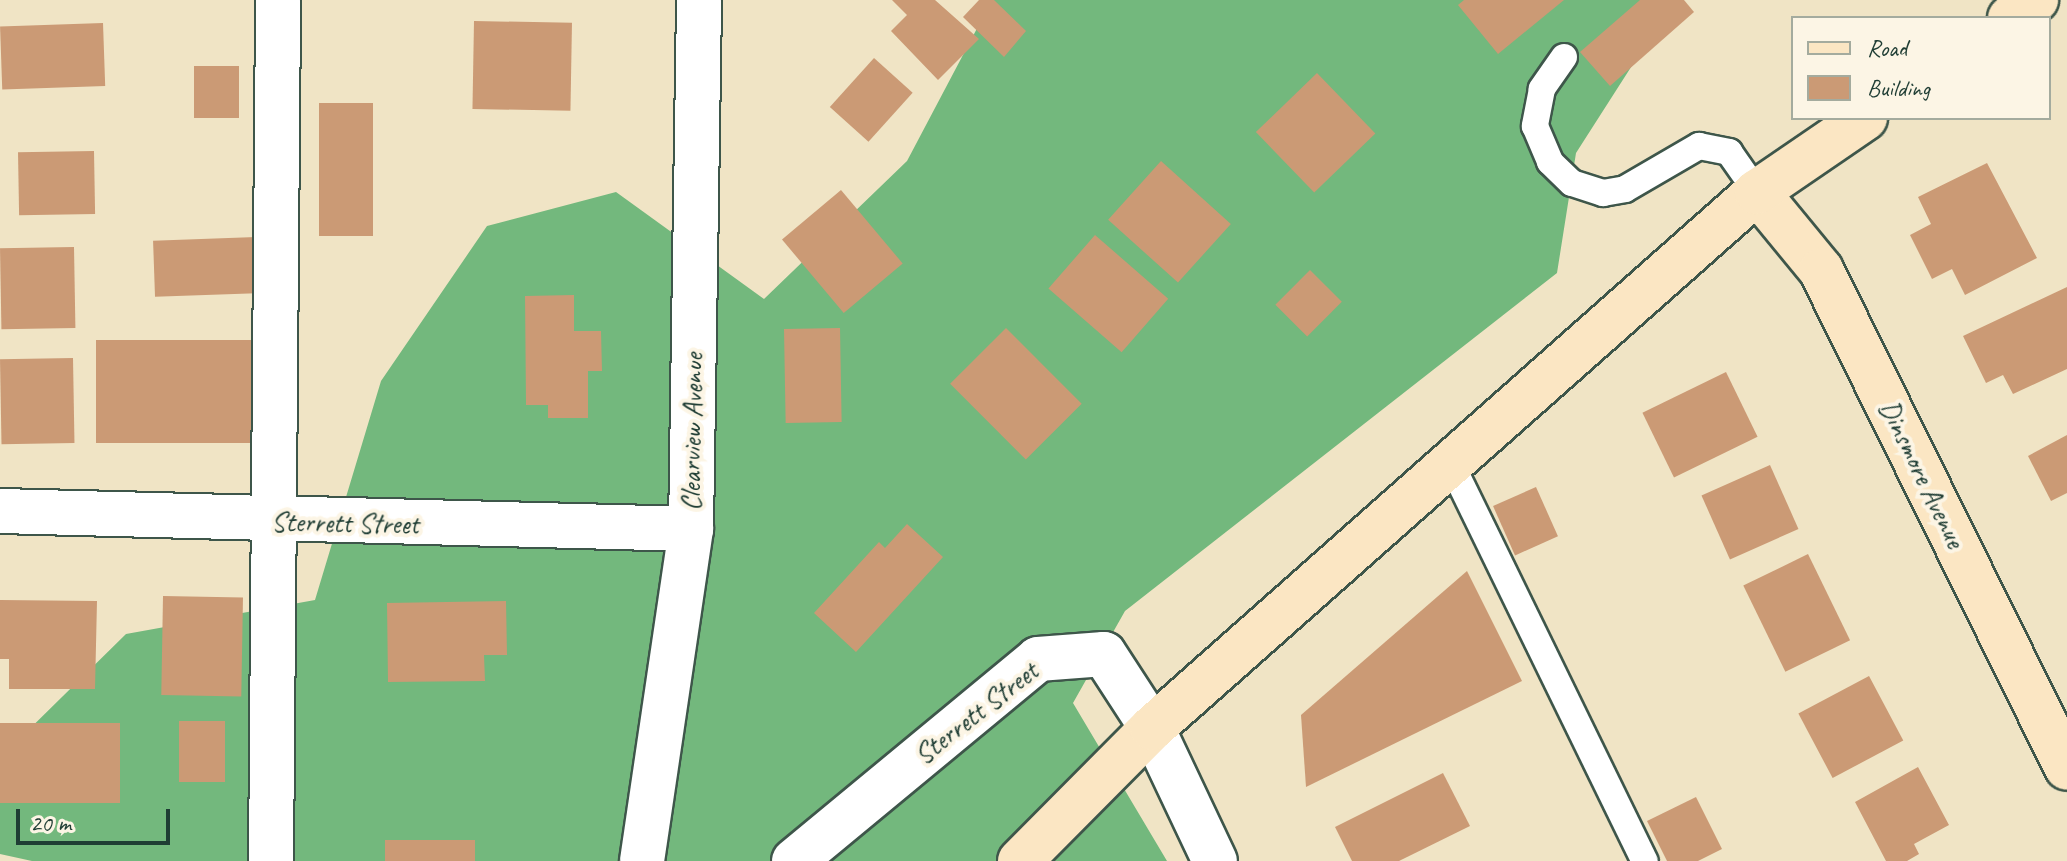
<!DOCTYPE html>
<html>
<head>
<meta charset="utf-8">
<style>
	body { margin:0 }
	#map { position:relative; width:2067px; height:861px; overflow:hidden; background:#f0e4c5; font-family:Caveat,sans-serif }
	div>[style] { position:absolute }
	.forest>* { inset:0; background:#73b87d }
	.building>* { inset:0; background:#cb9a75; transform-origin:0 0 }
	.roads { filter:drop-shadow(2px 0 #3e564a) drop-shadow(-2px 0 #3e564a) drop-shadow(0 2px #3e564a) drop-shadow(0 -2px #3e564a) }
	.service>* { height:26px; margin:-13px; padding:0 13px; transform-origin:13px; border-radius:13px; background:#fff }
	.minor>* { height:44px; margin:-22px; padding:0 22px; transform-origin:22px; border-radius:22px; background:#fff }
	.secondary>* { height:44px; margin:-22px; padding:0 22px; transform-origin:22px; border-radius:22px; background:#fbe6c3 }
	span { translate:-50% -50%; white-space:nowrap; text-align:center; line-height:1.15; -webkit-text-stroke:8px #fcf5e5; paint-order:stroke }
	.street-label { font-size:28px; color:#1f3d34 }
	.legend { position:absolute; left:1791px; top:16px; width:260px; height:104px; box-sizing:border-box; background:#fcf5e5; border:2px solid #a4ab9e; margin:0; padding:10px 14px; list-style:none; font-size:24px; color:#1f3d34 }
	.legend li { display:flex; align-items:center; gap:16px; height:40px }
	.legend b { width:40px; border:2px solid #a4ab9e }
	.scale { position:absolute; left:16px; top:809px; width:154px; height:36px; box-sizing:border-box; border:4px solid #1f3d34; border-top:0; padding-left:10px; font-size:24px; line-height:28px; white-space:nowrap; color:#1f3d34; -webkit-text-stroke:6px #fcf5e5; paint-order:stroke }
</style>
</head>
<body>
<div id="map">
	<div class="forest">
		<i style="clip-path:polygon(992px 0,1674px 0,1576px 153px,1557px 273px,1125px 611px,1073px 703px,1167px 861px,32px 861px,0 854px,0 758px,126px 634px,315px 600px,381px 381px,487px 226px,616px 192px,764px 299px,907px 161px)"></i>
	</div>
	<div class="building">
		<i style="clip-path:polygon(892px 0,935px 0,979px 39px,938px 80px,891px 31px,907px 15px)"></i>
		<i style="clip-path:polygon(979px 0,994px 0,1026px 31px,1004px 57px,963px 17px)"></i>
		<i style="clip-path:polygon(1464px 0,1564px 0,1498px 54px,1458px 5px)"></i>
		<i style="clip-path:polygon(1640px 0,1684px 0,1694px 12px,1610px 86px,1580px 52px)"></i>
		<i style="left:474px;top:21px;width:98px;height:88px;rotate:1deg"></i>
		<i style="left:103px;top:23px;width:63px;height:103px;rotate:88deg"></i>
		<i style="left:874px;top:58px;width:52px;height:66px;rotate:42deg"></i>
		<i style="left:194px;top:66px;width:45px;height:52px"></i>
		<i style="left:1317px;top:73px;width:84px;height:85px;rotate:46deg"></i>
		<i style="left:319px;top:103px;width:54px;height:133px"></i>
		<i style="left:94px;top:151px;width:63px;height:76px;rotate:89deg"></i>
		<i style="left:1161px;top:161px;width:94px;height:79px;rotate:42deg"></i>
		<i style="clip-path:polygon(1987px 163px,2037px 258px,1965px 295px,1952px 269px,1932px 279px,1910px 235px,1931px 224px,1918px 197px)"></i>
		<i style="left:841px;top:190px;width:96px;height:77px;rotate:50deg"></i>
		<i style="left:1095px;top:235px;width:97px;height:71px;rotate:41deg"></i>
		<i style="left:259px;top:237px;width:56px;height:106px;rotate:88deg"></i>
		<i style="left:74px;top:247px;width:81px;height:74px;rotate:89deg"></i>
		<i style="left:1310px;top:270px;width:45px;height:49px;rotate:45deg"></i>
		<i style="clip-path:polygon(2067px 287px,2067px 369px,2013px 394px,2003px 375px,1986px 383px,1963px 336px)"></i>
		<i style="clip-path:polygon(574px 295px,574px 331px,601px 331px,602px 371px,588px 371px,588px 418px,548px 418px,548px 405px,526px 405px,525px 296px)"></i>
		<i style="left:840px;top:328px;width:94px;height:56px;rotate:89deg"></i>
		<i style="left:1006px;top:328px;width:107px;height:79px;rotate:45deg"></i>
		<i style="left:96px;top:340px;width:162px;height:103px"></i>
		<i style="left:73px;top:358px;width:85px;height:73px;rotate:89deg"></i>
		<i style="left:1726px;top:372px;width:72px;height:93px;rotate:64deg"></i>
		<i style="clip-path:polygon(2067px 435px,2067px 493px,2051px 501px,2028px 456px)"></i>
		<i style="left:1770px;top:465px;width:70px;height:75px;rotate:66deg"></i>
		<i style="left:1536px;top:487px;width:54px;height:47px;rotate:66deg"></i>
		<i style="clip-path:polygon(907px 524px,943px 557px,856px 652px,814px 613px,879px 542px,885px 548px)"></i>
		<i style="left:1808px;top:554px;width:96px;height:72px;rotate:64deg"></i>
		<i style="clip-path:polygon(1467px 571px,1522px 681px,1306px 787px,1301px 715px)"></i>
		<i style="left:163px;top:596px;width:80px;height:99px;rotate:1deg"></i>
		<i style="clip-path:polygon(0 600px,97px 601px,95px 689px,9px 689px,9px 659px,0 659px)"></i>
		<i style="clip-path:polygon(506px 601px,507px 655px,484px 655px,485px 681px,388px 682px,387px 603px)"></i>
		<i style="left:1869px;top:676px;width:73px;height:80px;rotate:62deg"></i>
		<i style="left:179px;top:721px;width:46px;height:61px"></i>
		<i style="left:120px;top:723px;width:80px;height:120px;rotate:90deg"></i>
		<i style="clip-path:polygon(1918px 767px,1949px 825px,1914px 844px,1919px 854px,1907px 861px,1886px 861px,1855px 802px)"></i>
		<i style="clip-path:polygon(1443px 773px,1470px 826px,1399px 861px,1352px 861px,1335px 827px)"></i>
		<i style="clip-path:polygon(1696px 797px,1722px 849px,1698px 861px,1667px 861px,1647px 821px)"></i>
		<i style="left:385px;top:840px;width:90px;height:21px"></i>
	</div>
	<div class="roads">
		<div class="service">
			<i style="left:1564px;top:57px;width:39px;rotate:125deg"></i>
			<i style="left:1542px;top:89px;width:38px;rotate:101deg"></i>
			<i style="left:1535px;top:126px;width:39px;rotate:67deg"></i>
			<i style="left:1550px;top:162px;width:30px;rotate:44deg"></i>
			<i style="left:1572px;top:183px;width:33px;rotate:18deg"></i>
			<i style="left:1603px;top:193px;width:22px;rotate:-10deg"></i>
			<i style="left:1625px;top:189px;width:86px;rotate:-30.2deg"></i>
			<i style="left:1699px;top:146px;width:31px;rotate:11deg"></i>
			<i style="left:1729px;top:152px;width:49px;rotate:55deg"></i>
			<i style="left:1451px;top:464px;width:442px;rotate:64deg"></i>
		</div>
		<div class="minor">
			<i style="left:0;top:511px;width:691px;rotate:1.49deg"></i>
			<i style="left:271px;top:861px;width:861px;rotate:-89.53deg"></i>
			<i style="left:642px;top:861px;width:336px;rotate:-81.6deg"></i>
			<i style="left:691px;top:529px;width:529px;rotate:-89.13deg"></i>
			<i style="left:794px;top:861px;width:317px;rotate:-39.6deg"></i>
			<i style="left:1038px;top:659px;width:66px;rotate:-4.3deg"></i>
			<i style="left:1104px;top:654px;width:88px;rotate:57deg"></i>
			<i style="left:1152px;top:728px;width:147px;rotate:64.7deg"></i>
		</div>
		<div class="secondary">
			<i style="left:2010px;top:18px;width:32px;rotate:-35deg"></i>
			<i style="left:1757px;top:192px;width:101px;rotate:50.6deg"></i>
			<i style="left:1821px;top:270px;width:555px;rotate:63.71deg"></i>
			<i style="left:1020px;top:861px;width:187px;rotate:-45.2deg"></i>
			<i style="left:1152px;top:728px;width:808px;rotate:-41.54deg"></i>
			<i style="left:1757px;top:192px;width:131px;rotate:-34.4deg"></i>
		</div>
	</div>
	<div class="street-label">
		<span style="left:692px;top:432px;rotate:-89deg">Clearview Avenue</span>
		<span style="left:1922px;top:474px;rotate:64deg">Dinsmore Avenue</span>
		<span style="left:345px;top:523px;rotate:1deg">Sterrett Street</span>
		<span style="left:976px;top:713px;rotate:-38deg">Sterrett Street</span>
	</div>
	<ul class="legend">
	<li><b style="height:10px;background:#fbe6c3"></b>Road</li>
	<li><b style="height:22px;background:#cb9a75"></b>Building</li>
	</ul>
	<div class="scale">20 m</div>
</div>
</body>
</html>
